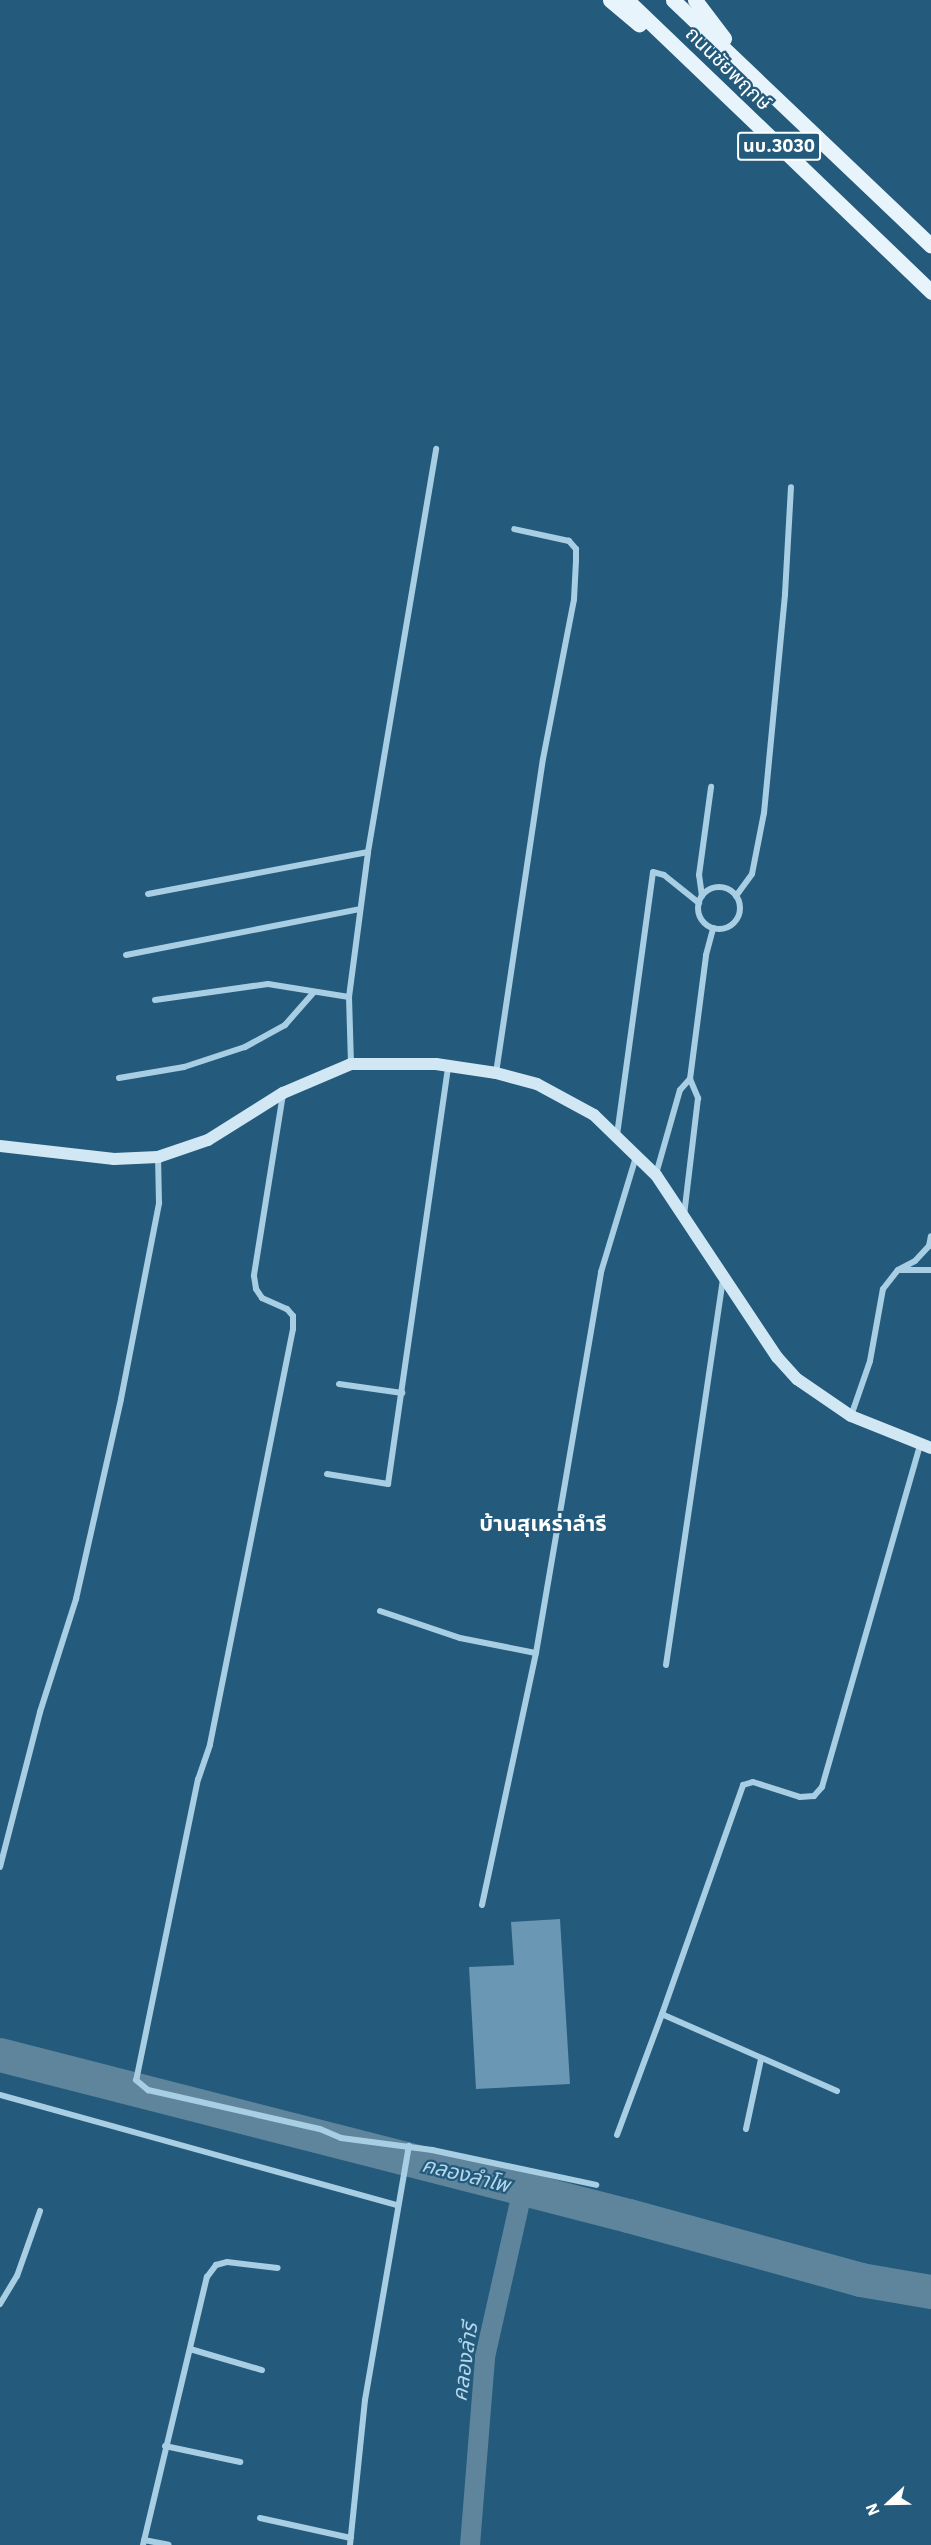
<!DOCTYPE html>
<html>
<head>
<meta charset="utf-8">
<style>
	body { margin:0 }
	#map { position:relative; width:931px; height:2545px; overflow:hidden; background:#245a7b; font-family:"IBM Plex Sans","Noto Sans Thai",sans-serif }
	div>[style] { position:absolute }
	.canal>* { height:20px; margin:-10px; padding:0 10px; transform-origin:10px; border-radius:10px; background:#5f859d }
	.river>* { height:34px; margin:-17px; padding:0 17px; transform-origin:17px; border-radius:17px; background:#5f859d }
	.building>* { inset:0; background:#6a97b3 }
	.street>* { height:6px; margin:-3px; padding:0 3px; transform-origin:3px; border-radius:3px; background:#a8cee4 }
	.street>.ring { margin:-3px; padding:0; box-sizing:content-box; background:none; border:6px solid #a8cee4; border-radius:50% }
	.secondary>* { height:12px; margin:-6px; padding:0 6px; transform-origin:6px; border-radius:6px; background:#d1e7f4 }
	.primary>* { height:15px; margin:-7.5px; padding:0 7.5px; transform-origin:7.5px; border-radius:7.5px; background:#e8f4fc }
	span { translate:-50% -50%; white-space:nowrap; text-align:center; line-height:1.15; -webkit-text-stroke:4.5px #245a7b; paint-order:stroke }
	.shield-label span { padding:2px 4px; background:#245a7b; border:2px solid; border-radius:4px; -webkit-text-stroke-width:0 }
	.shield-label { font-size:18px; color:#fff; font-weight:700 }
	.street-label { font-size:20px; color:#fff }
	.water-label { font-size:21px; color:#b3d7ec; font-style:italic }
	.quarter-label { font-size:22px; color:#fff; font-weight:700 }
	.north { position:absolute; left:859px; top:2473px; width:60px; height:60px; -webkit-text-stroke:4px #245a7b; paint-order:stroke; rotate:248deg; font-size:16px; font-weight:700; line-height:24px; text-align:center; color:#fff }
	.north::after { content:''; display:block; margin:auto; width:21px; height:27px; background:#fff; clip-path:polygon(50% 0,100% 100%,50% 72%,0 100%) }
</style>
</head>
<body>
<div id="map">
	<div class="canal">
		<i style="left:470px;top:2545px;width:189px;rotate:-85.4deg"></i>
		<i style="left:485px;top:2357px;width:172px;rotate:-77.3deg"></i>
	</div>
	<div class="river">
		<i style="left:0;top:2055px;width:649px;rotate:14.36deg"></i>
		<i style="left:629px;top:2216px;width:241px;rotate:15.4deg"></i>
		<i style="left:861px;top:2280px;width:71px;rotate:9.7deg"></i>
	</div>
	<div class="building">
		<i style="clip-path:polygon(560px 1919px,570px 2084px,476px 2089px,469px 1967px,514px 1965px,511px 1922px)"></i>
	</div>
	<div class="street">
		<i class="ring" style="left:698px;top:887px;width:36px;height:36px"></i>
		<i style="left:148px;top:894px;width:224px;rotate:-10.8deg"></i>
		<i style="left:702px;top:896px;width:21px;rotate:-98deg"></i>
		<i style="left:699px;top:875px;width:89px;rotate:-82.2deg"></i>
		<i style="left:736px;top:896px;width:27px;rotate:-54deg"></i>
		<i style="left:752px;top:874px;width:62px;rotate:-78.9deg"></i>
		<i style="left:764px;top:813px;width:220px;rotate:-84.5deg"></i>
		<i style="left:785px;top:594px;width:107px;rotate:-86.8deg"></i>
		<i style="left:126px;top:955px;width:238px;rotate:-11.1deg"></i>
		<i style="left:155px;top:1000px;width:114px;rotate:-8.1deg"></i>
		<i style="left:268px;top:984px;width:82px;rotate:9.1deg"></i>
		<i style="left:351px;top:1064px;width:67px;rotate:-91.7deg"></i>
		<i style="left:349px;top:997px;width:146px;rotate:-82.5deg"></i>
		<i style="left:368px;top:852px;width:409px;rotate:-80.4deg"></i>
		<i style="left:496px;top:1073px;width:317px;rotate:-81.5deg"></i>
		<i style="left:543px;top:759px;width:163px;rotate:-79deg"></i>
		<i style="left:574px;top:599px;width:39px;rotate:-87deg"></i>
		<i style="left:576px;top:560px;width:11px;rotate:-90deg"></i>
		<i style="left:576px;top:549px;width:11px;rotate:-131deg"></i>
		<i style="left:569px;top:541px;width:56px;rotate:-167.7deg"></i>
		<i style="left:119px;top:1078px;width:66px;rotate:-9.6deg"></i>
		<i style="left:184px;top:1067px;width:64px;rotate:-18.2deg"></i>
		<i style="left:245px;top:1047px;width:46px;rotate:-28.8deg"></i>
		<i style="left:285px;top:1025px;width:44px;rotate:-48.7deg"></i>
		<i style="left:690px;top:1079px;width:125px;rotate:-82.6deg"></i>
		<i style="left:706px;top:955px;width:28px;rotate:-75deg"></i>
		<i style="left:283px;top:1094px;width:184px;rotate:99.1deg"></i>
		<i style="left:254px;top:1276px;width:13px;rotate:81deg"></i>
		<i style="left:256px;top:1289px;width:11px;rotate:56deg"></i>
		<i style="left:262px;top:1298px;width:27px;rotate:24deg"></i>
		<i style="left:287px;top:1309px;width:9px;rotate:49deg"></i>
		<i style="left:293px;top:1316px;width:13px;rotate:90deg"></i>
		<i style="left:293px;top:1329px;width:424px;rotate:101.3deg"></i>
		<i style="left:210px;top:1745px;width:36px;rotate:109deg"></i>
		<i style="left:198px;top:1779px;width:307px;rotate:101.6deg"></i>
		<i style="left:136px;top:2080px;width:16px;rotate:40deg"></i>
		<i style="left:148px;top:2090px;width:176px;rotate:12.8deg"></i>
		<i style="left:320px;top:2129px;width:23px;rotate:23deg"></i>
		<i style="left:341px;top:2138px;width:92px;rotate:7.5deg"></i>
		<i style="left:432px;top:2150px;width:168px;rotate:12deg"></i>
		<i style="left:617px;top:1135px;width:265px;rotate:-82.2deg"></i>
		<i style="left:653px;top:872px;width:11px;rotate:15deg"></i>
		<i style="left:664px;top:875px;width:45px;rotate:38.7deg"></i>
		<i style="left:656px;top:1174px;width:87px;rotate:-74.1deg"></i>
		<i style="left:680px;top:1090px;width:15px;rotate:-48deg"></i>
		<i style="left:690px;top:1079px;width:21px;rotate:67deg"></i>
		<i style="left:698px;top:1098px;width:119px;rotate:96.8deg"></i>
		<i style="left:899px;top:1270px;width:32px"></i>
		<i style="left:339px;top:1384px;width:64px;rotate:8.1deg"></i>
		<i style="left:851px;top:1416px;width:58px;rotate:-70.9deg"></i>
		<i style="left:870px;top:1361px;width:73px;rotate:-79.8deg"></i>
		<i style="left:883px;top:1289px;width:24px;rotate:-52deg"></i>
		<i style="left:898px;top:1270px;width:19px;rotate:-28deg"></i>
		<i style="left:915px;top:1261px;width:21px;rotate:-47deg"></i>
		<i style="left:929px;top:1246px;width:10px;rotate:-79deg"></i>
		<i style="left:327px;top:1474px;width:62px;rotate:9.3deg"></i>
		<i style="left:388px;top:1484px;width:422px;rotate:-81.8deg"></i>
		<i style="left:380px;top:1611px;width:84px;rotate:18.6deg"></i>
		<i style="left:460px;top:1638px;width:77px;rotate:11.2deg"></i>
		<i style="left:666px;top:1665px;width:389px;rotate:-81.6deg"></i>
		<i style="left:0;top:1867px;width:160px;rotate:-75.5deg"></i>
		<i style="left:40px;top:1712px;width:119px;rotate:-72.3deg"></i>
		<i style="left:76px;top:1599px;width:205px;rotate:-77.3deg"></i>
		<i style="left:121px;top:1399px;width:200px;rotate:-79deg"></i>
		<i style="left:159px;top:1203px;width:46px;rotate:-91.2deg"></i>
		<i style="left:482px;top:1905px;width:258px;rotate:-77.9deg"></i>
		<i style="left:536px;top:1653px;width:387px;rotate:-80.3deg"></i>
		<i style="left:601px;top:1272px;width:120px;rotate:-73.1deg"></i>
		<i style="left:837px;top:2091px;width:191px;rotate:-156.3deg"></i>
		<i style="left:662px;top:2014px;width:243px;rotate:-70.5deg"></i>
		<i style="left:743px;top:1785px;width:10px;rotate:-17deg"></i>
		<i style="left:753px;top:1782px;width:49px;rotate:17.7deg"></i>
		<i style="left:800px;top:1797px;width:14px;rotate:-4deg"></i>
		<i style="left:814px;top:1796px;width:12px;rotate:-48deg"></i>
		<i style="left:822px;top:1787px;width:355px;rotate:-74deg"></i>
		<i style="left:0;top:2095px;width:412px;rotate:15.5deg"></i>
		<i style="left:746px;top:2129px;width:72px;rotate:-77.9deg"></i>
		<i style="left:617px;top:2135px;width:129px;rotate:-69.6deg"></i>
		<i style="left:0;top:2304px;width:33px;rotate:-59deg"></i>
		<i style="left:17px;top:2276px;width:69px;rotate:-70.5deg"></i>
		<i style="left:190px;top:2349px;width:75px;rotate:16.3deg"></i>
		<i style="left:165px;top:2446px;width:77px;rotate:12deg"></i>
		<i style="left:260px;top:2518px;width:93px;rotate:12.4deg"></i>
		<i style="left:144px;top:2540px;width:25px;rotate:11deg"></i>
		<i style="left:143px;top:2545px;width:276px;rotate:-76.6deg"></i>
		<i style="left:207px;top:2277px;width:15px;rotate:-53deg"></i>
		<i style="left:216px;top:2265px;width:11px;rotate:-15deg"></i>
		<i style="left:227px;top:2262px;width:51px;rotate:6.7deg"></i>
		<i style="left:350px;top:2545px;width:146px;rotate:-84.1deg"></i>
		<i style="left:365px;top:2400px;width:258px;rotate:-80.2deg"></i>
	</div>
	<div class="secondary">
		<i style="left:0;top:1146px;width:115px;rotate:6.5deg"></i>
		<i style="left:114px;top:1159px;width:44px;rotate:-2.6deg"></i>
		<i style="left:158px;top:1157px;width:53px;rotate:-18.8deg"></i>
		<i style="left:208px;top:1140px;width:89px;rotate:-32.1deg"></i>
		<i style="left:283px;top:1093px;width:74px;rotate:-23.1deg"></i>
		<i style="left:351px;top:1064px;width:85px"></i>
		<i style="left:436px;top:1064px;width:61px;rotate:8.5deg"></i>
		<i style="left:496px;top:1073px;width:42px;rotate:15deg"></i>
		<i style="left:537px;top:1084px;width:65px;rotate:28.5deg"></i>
		<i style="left:594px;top:1115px;width:86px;rotate:44.1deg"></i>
		<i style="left:656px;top:1175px;width:219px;rotate:56.4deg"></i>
		<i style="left:777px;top:1357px;width:30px;rotate:48deg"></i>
		<i style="left:797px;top:1379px;width:65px;rotate:34.4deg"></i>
		<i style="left:851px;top:1416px;width:86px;rotate:21.8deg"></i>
	</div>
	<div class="primary">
		<i style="left:610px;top:0;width:38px;rotate:40deg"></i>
		<i style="left:627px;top:0;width:422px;rotate:43.8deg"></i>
		<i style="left:673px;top:0;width:356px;rotate:43.6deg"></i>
		<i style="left:695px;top:0;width:48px;rotate:52.7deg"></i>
	</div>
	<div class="shield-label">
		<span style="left:779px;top:146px">นบ.3030</span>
	</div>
	<div class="street-label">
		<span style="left:729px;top:68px;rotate:44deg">ถนนชัยพฤกษ์</span>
	</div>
	<div class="water-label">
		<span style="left:466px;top:2174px;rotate:14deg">คลองลำโพ</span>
		<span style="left:464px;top:2362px;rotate:-82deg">คลองลำรี</span>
	</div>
	<div class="quarter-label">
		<span style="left:543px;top:1523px">บ้านสุเหร่าลำรี</span>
	</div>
	<div class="north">N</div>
</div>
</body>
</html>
